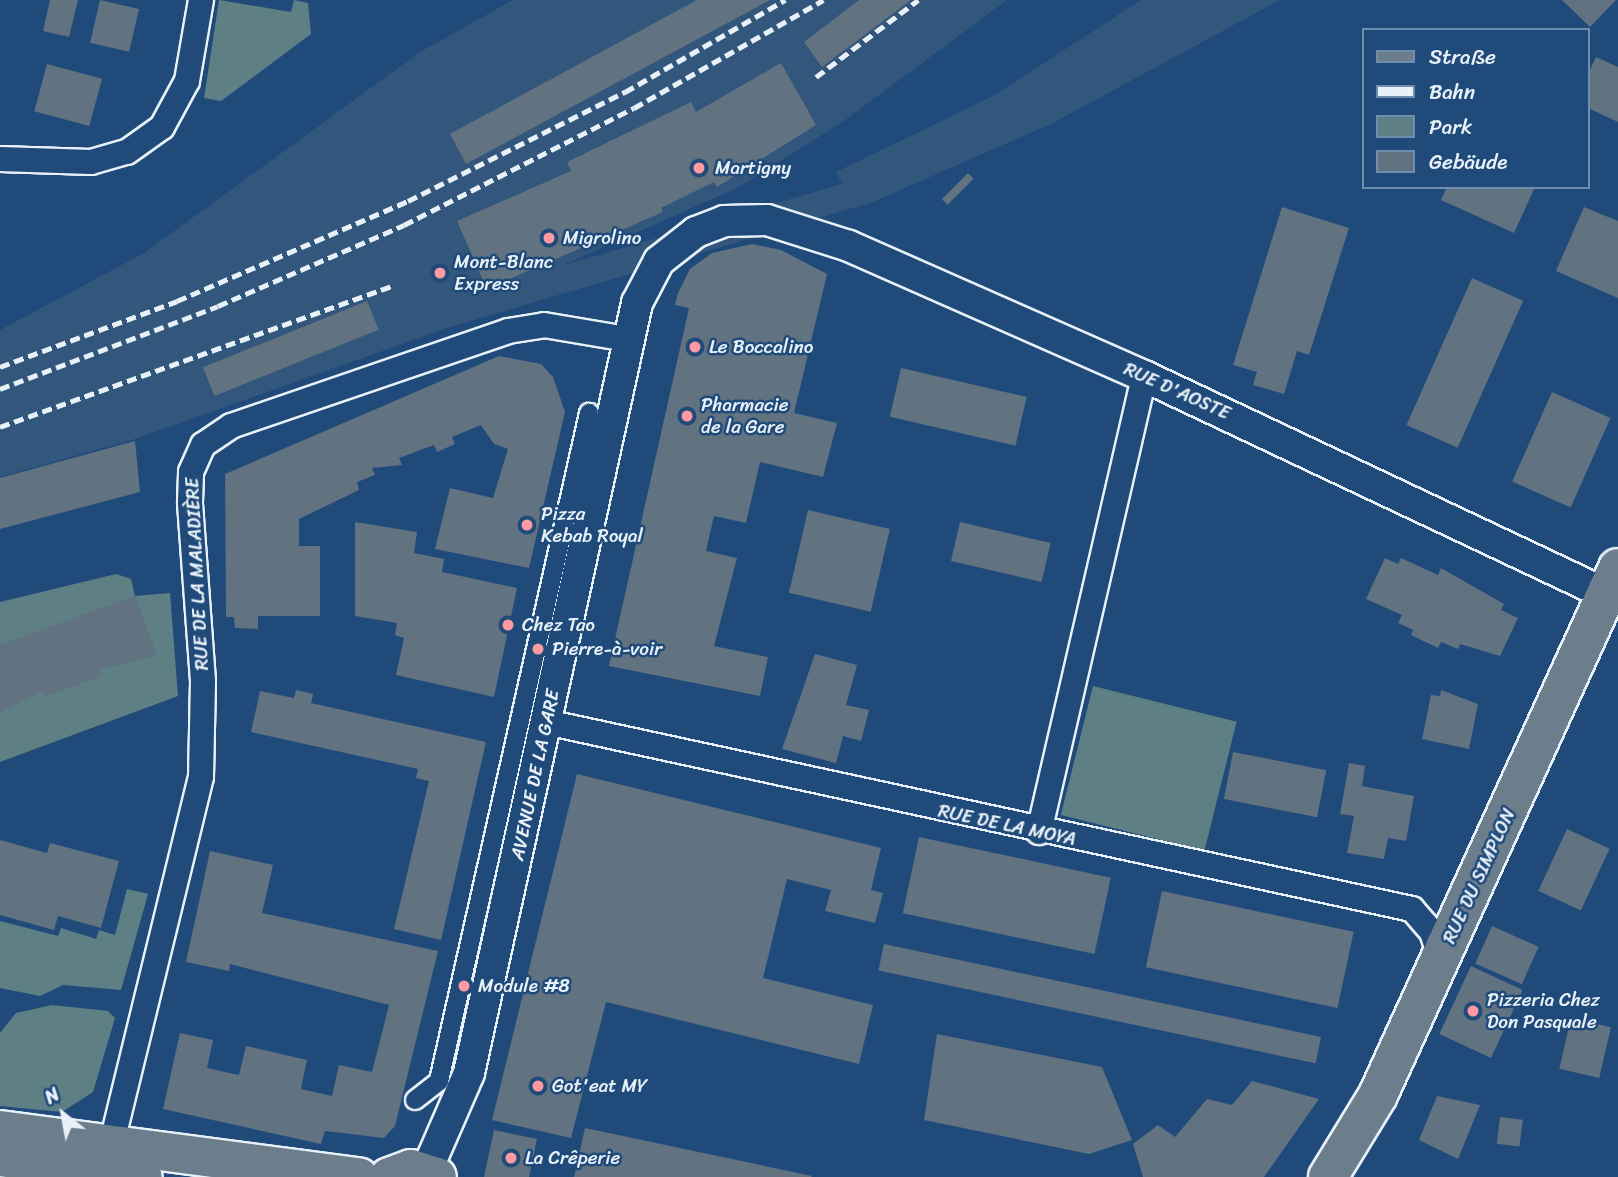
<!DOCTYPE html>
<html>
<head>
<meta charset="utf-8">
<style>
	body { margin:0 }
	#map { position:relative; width:1618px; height:1177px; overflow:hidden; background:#1f4a7a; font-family:Sriracha,sans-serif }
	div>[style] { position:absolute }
	.built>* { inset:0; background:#33567c }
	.green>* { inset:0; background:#5e8084; transform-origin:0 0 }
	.building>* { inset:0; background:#617281; transform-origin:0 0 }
	.roads { filter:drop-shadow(2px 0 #e8f1f8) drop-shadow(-2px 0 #e8f1f8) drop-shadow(0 2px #e8f1f8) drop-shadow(0 -2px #e8f1f8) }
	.pedestrian>* { height:18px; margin:-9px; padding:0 9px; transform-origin:9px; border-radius:9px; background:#1f4a7a }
	.minor>* { height:24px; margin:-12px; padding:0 12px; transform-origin:12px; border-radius:12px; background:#1f4a7a }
	.tertiary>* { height:30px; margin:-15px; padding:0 15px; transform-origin:15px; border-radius:15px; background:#1f4a7a }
	.primary>* { height:38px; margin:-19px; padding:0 19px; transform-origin:19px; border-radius:19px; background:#6c7d8b }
	.rail>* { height:5px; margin-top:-2.5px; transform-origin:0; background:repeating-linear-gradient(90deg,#e8f1f8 0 10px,transparent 0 15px) }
	.dots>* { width:19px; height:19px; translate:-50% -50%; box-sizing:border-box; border:4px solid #1f4a7a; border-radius:50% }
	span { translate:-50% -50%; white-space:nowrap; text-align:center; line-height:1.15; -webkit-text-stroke:5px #1f4a7a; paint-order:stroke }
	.poi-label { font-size:19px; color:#e8f1f8 }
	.left { translate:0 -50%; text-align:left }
	.street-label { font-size:19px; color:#e8f1f8 }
	.legend { position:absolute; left:1362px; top:28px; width:228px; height:161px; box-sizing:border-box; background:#1f4a7a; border:2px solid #6f8dac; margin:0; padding:9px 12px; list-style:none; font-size:21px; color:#e8f1f8 }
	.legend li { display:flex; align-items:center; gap:14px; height:35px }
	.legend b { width:35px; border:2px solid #6f8dac }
	.north { position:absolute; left:28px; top:1079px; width:70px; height:70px; -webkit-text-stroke:5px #1f4a7a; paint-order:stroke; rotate:329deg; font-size:19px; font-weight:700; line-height:28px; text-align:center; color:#e8f1f8 }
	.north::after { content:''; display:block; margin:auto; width:24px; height:32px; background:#e8f1f8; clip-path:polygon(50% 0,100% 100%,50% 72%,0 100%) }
</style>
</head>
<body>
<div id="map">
	<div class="built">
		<i style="clip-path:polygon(513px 0,1007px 0,841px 123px,737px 188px,561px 266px,842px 184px,836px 172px,995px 95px,1141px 0,1280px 0,1053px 123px,873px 202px,444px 329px,135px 439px,0 477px,0 330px,144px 253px,420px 52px)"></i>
	</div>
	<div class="green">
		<i style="clip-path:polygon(219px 0,291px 12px,294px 0,308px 3px,311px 34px,221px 101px,204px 98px)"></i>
		<i style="clip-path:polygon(116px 574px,131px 579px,135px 596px,170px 593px,178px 696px,0 762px,0 602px)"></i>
		<i style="left:1093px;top:686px;width:148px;height:133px;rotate:14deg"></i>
		<i style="clip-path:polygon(127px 889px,148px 894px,121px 990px,63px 985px,40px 996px,0 988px,0 921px,58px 936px,61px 928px,96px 939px,99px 930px,115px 935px)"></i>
		<i style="clip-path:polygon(52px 1005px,108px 1011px,115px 1018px,93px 1092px,62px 1112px,0 1106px,0 1033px,16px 1013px)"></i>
	</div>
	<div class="building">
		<i style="clip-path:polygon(50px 0,78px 0,69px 37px,43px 31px)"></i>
		<i style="left:100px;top:0;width:40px;height:44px;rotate:13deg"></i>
		<i style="clip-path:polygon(697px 0,770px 0,466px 164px,450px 134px)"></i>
		<i style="clip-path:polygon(859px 0,911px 0,822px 67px,804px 42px)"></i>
		<i style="clip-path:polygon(1562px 0,1616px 0,1590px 27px)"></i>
		<i style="clip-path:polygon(1596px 57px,1618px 67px,1618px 122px,1588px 108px,1588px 74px)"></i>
		<i style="clip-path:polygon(781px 63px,816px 125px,717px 187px,714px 182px,661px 208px,663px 212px,487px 289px,457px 221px,571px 171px,567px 162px,691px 102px,696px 112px)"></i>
		<i style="left:47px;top:64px;width:57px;height:49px;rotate:15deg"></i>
		<i style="left:968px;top:173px;width:8px;height:37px;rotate:45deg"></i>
		<i style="clip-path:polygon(1447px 187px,1535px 187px,1514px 233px,1441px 200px)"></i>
		<i style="clip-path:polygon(1282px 207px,1349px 228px,1309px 355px,1297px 351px,1284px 394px,1253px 385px,1257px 372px,1233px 365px)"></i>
		<i style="clip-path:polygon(1584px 207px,1618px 221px,1618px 298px,1556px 271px)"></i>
		<i style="clip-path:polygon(752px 244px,781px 250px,827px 274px,794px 413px,837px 423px,823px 477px,760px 462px,746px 523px,714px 516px,706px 551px,737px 558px,714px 646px,768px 657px,760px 696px,609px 666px,689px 308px,675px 305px,678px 293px,690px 269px,712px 253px)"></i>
		<i style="left:1472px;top:278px;width:56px;height:161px;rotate:24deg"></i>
		<i style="left:367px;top:301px;width:31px;height:177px;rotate:68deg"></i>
		<i style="clip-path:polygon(499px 356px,541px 364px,553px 377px,565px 412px,529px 568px,435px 549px,450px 488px,493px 498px,508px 449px,494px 444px,481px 425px,452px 437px,455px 444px,437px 452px,434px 445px,399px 458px,402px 465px,372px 468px,375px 475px,357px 482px,359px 490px,299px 519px,299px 546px,320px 546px,320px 616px,258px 616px,258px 629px,235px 628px,234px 617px,226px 617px,225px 474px)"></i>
		<i style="left:901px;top:368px;width:129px;height:50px;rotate:13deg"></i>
		<i style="left:1552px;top:392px;width:64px;height:98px;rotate:24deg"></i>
		<i style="clip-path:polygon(135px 441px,140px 492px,0 529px,0 478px)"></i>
		<i style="left:808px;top:510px;width:84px;height:85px;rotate:13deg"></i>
		<i style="clip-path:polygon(355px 522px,417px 532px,414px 553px,444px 559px,442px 572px,517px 588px,494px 697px,396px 675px,404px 638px,395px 635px,397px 623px,355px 616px)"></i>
		<i style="left:960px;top:522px;width:93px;height:40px;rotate:13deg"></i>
		<i style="clip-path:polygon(1385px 558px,1398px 564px,1401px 558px,1438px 575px,1441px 568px,1504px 604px,1501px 610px,1518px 618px,1500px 656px,1460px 644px,1458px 649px,1441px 642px,1438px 648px,1411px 635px,1413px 630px,1398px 623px,1402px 615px,1366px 599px)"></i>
		<i style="clip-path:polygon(135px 596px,157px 655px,100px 670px,102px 676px,44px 697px,42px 691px,0 713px,0 645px)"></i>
		<i style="clip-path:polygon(815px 654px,857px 665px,846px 705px,869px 710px,861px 741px,843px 736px,836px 763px,782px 749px)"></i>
		<i style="clip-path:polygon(296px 690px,313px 694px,311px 703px,486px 742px,441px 940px,394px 929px,429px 781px,416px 778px,418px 769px,251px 732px,260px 691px,294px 698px)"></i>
		<i style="clip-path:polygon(1441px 690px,1478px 704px,1469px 749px,1422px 739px,1431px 695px,1440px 696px)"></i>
		<i style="left:1233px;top:752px;width:95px;height:48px;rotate:11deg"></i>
		<i style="clip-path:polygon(1349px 763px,1365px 766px,1362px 786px,1414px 796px,1406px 841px,1388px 838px,1384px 859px,1347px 853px,1354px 816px,1340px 814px)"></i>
		<i style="clip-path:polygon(577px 774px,881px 848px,871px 890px,883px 893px,875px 923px,825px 911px,831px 890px,787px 879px,763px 978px,873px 1005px,859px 1064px,606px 1002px,571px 1138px,492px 1120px)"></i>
		<i style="left:1567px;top:829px;width:47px;height:68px;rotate:25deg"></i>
		<i style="left:919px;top:837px;width:196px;height:78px;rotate:12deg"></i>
		<i style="clip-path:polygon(0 840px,47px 853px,50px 843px,119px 861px,101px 928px,58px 916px,54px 930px,0 915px)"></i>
		<i style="clip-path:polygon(210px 851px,273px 865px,262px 913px,438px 951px,395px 1126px,384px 1138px,325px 1131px,321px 1144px,163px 1109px,180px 1033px,213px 1040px,207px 1068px,239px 1075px,246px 1046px,307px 1060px,301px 1089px,332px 1096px,339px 1065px,372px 1072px,389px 1005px,230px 964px,229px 971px,186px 962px)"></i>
		<i style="left:1162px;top:891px;width:196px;height:78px;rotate:12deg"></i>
		<i style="left:1492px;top:926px;width:51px;height:41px;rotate:24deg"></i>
		<i style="left:884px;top:944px;width:447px;height:27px;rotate:12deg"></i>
		<i style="left:1471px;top:966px;width:57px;height:75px;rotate:25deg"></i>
		<i style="left:1571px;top:1018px;width:41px;height:52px;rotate:13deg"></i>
		<i style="clip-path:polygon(937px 1034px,1102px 1067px,1132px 1140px,1089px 1154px,924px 1120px)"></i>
		<i style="clip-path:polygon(1252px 1081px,1319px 1099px,1264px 1177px,1143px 1177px,1133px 1144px,1158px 1125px,1175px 1137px,1207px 1099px,1232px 1105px)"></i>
		<i style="clip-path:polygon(1437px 1096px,1480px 1105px,1458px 1159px,1419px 1140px)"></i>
		<i style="left:1500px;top:1117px;width:23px;height:27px;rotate:7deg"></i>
		<i style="clip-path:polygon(585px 1128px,812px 1176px,811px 1177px,574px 1177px)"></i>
		<i style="clip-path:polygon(494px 1130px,537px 1139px,529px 1177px,484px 1177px)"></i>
	</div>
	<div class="roads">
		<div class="pedestrian">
			<i style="left:415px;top:1100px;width:31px;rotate:-38deg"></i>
			<i style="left:439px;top:1081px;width:685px;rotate:-77.34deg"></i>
		</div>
		<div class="minor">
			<i style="left:0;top:159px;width:91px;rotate:1.9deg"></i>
			<i style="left:91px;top:162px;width:37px;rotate:-16deg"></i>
			<i style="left:127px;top:152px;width:43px;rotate:-35.5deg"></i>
			<i style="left:162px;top:127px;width:52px;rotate:-61.5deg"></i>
			<i style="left:187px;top:81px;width:82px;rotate:-80.2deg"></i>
			<i style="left:546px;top:722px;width:886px;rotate:12.19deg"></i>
			<i style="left:1412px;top:909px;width:30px;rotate:49deg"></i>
			<i style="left:1432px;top:932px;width:28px;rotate:72deg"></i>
			<i style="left:1039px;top:832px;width:468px;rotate:-77deg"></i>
			<i style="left:112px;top:1142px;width:376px;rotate:-76.3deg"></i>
			<i style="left:201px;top:777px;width:96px;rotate:-88.8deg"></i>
			<i style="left:203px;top:681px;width:179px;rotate:-94.2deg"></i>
			<i style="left:190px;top:502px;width:30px;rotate:-88deg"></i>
			<i style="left:191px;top:472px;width:30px;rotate:-66deg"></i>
			<i style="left:203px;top:445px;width:34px;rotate:-34deg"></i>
			<i style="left:231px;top:426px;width:293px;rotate:-18.9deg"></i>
			<i style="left:508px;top:331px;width:36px;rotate:-9deg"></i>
			<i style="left:544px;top:325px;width:84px;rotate:9.6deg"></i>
		</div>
		<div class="tertiary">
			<i style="left:426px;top:1172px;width:108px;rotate:-66.5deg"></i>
			<i style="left:469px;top:1073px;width:788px;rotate:-77.69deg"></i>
			<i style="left:637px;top:303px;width:47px;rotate:-62.4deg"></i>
			<i style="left:659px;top:261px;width:47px;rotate:-38.1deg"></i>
			<i style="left:696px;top:232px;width:30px;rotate:-21deg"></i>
			<i style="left:724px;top:221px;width:43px;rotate:-1.3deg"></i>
			<i style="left:767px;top:220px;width:86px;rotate:17.6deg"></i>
			<i style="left:849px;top:246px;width:322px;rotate:23.8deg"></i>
			<i style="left:1144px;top:376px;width:511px;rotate:25.26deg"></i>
		</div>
		<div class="primary">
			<i style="left:0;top:1130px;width:362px;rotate:7.5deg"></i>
			<i style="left:0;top:1157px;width:144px;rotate:8deg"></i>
			<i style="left:389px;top:1177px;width:23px;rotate:-20deg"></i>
			<i style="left:411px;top:1169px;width:27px;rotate:17deg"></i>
			<i style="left:1328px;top:1177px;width:96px;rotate:-58.6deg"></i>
			<i style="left:1378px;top:1095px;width:579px;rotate:-65.52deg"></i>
		</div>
	</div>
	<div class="rail">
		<i style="left:816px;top:77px;width:128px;rotate:-37deg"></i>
		<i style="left:0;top:367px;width:189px;rotate:-20.4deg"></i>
		<i style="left:177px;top:301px;width:252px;rotate:-23.4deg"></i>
		<i style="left:408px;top:201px;width:243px;rotate:-26.7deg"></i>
		<i style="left:625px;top:92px;width:185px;rotate:-29.9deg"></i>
		<i style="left:0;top:389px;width:233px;rotate:-20.8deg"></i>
		<i style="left:218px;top:306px;width:203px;rotate:-23.5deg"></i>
		<i style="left:404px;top:225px;width:258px;rotate:-27deg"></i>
		<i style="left:634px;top:108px;width:218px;rotate:-29.7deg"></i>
		<i style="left:0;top:427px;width:419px;rotate:-19.8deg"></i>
	</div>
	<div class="dots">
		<i style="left:699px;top:168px;background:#ff9aa2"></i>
		<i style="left:549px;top:238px;background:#ff9aa2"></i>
		<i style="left:440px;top:273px;background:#ff9aa2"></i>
		<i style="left:695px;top:347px;background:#ff9aa2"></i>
		<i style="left:687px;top:416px;background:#ff9aa2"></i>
		<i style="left:527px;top:525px;background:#ff9aa2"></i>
		<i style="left:508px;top:625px;background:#ff9aa2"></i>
		<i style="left:538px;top:649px;background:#ff9aa2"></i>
		<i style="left:464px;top:986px;background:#ff9aa2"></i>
		<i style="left:1473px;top:1011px;background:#ff9aa2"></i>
		<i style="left:538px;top:1086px;background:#ff9aa2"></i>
		<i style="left:511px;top:1158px;background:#ff9aa2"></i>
	</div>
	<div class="poi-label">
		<span class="left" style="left:715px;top:168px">Martigny</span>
		<span class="left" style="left:563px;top:238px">Migrolino</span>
		<span class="left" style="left:454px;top:273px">Mont-Blanc<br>Express</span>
		<span class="left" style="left:709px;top:347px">Le Boccalino</span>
		<span class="left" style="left:701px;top:416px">Pharmacie<br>de la Gare</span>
		<span class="left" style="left:541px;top:525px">Pizza<br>Kebab Royal</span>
		<span class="left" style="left:522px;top:625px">Chez Tao</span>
		<span class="left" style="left:552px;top:649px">Pierre-à-voir</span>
		<span class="left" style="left:478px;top:986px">Module #8</span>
		<span class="left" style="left:1487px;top:1011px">Pizzeria Chez<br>Don Pasquale</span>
		<span class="left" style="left:552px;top:1086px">Got'eat MY</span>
		<span class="left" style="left:525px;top:1158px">La Crêperie</span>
	</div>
	<div class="street-label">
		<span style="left:1177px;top:391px;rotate:24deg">RUE D'AOSTE</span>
		<span style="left:197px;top:574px;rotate:-93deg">RUE DE LA MALADIÈRE</span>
		<span style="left:535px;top:775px;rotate:-78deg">AVENUE DE LA GARE</span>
		<span style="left:1007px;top:825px;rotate:12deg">RUE DE LA MOYA</span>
		<span style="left:1479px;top:876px;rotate:-65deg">RUE DU SIMPLON</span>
	</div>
	<ul class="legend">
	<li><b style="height:9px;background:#6c7d8b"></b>Straße</li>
	<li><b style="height:9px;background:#e8f1f8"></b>Bahn</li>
	<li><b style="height:19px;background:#5e8084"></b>Park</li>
	<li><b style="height:19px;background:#617281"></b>Gebäude</li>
	</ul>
	<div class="north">N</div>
</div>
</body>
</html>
